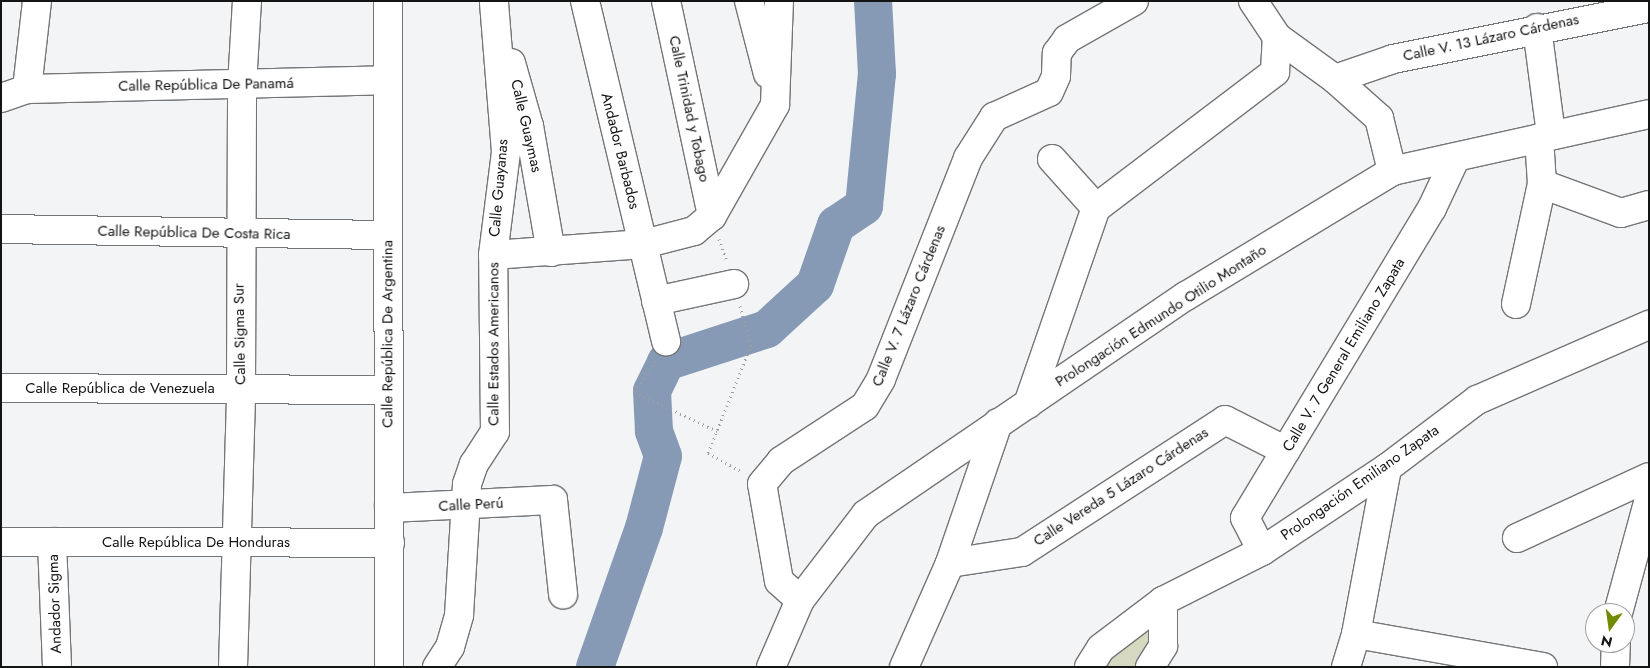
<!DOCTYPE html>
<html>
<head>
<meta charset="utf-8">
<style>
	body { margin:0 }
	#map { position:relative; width:1650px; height:668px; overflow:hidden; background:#f3f4f6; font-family:Jost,sans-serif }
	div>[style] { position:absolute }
	.green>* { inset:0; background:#d6d9c0 }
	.river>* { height:38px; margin:-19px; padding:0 19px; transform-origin:19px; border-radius:19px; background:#879ab5 }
	.path>* { height:3px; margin-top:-1.5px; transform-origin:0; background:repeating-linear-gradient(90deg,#9d9e9f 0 1px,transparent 0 5px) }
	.roads { filter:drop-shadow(1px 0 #747577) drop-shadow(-1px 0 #747577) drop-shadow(0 1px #747577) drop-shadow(0 -1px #747577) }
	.minor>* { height:28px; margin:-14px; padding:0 14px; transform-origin:14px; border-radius:14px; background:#fff }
	.major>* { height:28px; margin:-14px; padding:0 14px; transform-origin:14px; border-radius:14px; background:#fff }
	span { translate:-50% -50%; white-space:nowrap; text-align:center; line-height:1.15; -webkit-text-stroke:4.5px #fff; paint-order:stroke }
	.street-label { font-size:15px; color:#131414 }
	.frame { position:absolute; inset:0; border:2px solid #131414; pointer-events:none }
	.north { position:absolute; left:1585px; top:603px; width:50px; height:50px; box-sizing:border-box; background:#fff; border:1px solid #a1a1a1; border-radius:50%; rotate:194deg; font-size:14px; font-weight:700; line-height:20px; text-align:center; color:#131414 }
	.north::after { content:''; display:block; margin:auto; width:18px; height:22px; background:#718b01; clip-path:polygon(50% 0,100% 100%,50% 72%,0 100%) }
</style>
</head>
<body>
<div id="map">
	<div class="green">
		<i style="clip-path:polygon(1154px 626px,1152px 667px,1095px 667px,1101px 653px)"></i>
	</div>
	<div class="river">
		<i style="left:595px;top:667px;width:147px;rotate:-70.6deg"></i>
		<i style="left:644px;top:528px;width:74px;rotate:-75.2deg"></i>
		<i style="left:663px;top:456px;width:27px;rotate:-110deg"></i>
		<i style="left:654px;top:431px;width:40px;rotate:-92.9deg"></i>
		<i style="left:652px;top:391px;width:32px;rotate:-64deg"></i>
		<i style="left:666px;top:362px;width:106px;rotate:-18.1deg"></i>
		<i style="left:767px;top:329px;width:65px;rotate:-42.5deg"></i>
		<i style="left:815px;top:285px;width:64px;rotate:-70.7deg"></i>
		<i style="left:836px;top:225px;width:34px;rotate:-34deg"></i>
		<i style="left:864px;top:206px;width:133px;rotate:-84.4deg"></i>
		<i style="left:877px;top:74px;width:73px;rotate:-93.1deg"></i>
	</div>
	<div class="path">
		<i style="left:719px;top:239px;width:23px;rotate:70deg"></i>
		<i style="left:740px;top:306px;width:41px;rotate:74.2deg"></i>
		<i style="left:751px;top:345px;width:116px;rotate:111.7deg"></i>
		<i style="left:708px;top:453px;width:39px;rotate:29deg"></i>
		<i style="left:655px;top:361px;width:37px;rotate:123deg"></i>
		<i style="left:635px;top:392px;width:91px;rotate:25.4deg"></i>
	</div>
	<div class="roads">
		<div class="minor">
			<i style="left:388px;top:1px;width:666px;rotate:89.91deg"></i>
			<i style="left:585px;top:1px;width:350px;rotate:76.6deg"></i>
			<i style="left:666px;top:1px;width:220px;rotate:77.9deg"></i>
			<i style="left:749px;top:1px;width:75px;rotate:75.4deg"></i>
			<i style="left:1253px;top:1px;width:43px;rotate:56.3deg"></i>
			<i style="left:1277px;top:37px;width:72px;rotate:35.9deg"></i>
			<i style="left:1335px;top:79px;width:59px;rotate:41.6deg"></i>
			<i style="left:1379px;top:118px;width:55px;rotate:76.2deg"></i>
			<i style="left:1537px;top:28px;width:108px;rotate:82.5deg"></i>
			<i style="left:511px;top:63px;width:66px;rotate:74.1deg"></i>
			<i style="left:529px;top:126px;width:128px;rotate:80.1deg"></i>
			<i style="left:1335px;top:79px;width:61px;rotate:-19deg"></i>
			<i style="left:1393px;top:59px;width:261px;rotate:-11.3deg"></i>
			<i style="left:27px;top:89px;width:359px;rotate:-1.4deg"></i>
			<i style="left:1052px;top:159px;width:66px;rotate:48.1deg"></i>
			<i style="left:1542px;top:184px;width:84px;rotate:20.2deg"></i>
			<i style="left:1621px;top:213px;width:29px;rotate:-16deg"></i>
			<i style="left:1096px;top:208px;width:225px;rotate:-37.2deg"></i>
			<i style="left:1275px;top:72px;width:35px;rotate:-87deg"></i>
			<i style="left:1px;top:229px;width:386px;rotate:0.9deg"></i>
			<i style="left:493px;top:255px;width:151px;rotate:-4.2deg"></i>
			<i style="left:644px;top:244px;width:52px;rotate:-14.6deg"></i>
			<i style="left:694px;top:231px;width:23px;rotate:-40deg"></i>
			<i style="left:712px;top:216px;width:128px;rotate:-60.4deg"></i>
			<i style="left:775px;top:105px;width:104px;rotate:-87.8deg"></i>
			<i style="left:656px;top:301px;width:80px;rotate:-12.3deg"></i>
			<i style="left:1516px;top:304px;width:123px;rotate:-77.8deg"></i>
			<i style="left:1542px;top:184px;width:46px;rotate:-93.7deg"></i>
			<i style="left:1px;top:388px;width:388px;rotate:0.3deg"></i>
			<i style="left:1028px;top:404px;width:207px;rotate:-70.9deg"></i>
			<i style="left:389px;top:508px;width:164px;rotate:-2.8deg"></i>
			<i style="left:553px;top:500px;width:95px;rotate:83.9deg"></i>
			<i style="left:1517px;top:538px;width:145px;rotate:-24.8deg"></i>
			<i style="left:1px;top:542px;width:389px;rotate:0.1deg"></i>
			<i style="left:52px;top:542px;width:125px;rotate:87.7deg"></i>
			<i style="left:1262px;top:551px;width:37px;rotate:-117deg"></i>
			<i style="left:1245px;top:518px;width:362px;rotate:-58.9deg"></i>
			<i style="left:1432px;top:208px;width:56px;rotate:-64.8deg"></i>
			<i style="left:950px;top:563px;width:73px;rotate:-8.7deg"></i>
			<i style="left:1022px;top:552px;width:242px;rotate:-33deg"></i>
			<i style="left:1225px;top:420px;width:68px;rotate:26.9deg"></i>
			<i style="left:800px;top:600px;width:28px;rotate:-138deg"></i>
			<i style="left:779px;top:581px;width:98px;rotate:-99.9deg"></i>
			<i style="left:762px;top:484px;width:30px;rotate:-50deg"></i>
			<i style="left:781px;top:461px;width:100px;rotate:-33.2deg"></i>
			<i style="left:865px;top:406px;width:31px;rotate:-59deg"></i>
			<i style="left:881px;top:379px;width:238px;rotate:-68.5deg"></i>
			<i style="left:968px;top:158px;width:49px;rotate:-57.6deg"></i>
			<i style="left:994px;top:117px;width:60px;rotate:-24.4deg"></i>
			<i style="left:1049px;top:92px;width:17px;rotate:-66deg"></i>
			<i style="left:1056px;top:76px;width:23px;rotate:-88deg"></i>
			<i style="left:1057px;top:53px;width:17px;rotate:-54deg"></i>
			<i style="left:1067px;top:39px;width:77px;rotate:-29.6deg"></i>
			<i style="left:1618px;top:613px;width:118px;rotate:-74.8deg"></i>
			<i style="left:1356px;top:634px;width:190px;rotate:10deg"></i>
			<i style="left:437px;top:667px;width:24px;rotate:-57deg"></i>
			<i style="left:450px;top:647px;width:33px;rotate:-74deg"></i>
			<i style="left:459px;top:615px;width:131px;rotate:-86.5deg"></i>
			<i style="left:467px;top:484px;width:21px;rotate:-71deg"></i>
			<i style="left:474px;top:464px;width:38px;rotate:-57deg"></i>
			<i style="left:495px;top:432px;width:177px;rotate:-90.6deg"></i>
			<i style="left:493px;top:255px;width:104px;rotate:-82.8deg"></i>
			<i style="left:506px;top:152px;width:150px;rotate:-94.6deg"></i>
			<i style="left:771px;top:667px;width:73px;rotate:-66.6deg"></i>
			<i style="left:800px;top:600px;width:108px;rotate:-52.5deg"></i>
			<i style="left:866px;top:514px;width:387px;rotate:-34.3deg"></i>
			<i style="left:1186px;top:296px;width:241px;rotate:-31.2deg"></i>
			<i style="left:1392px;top:171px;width:263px;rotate:-12.5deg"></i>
			<i style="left:904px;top:667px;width:114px;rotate:-66.1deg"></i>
			<i style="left:950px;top:563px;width:148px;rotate:-71.1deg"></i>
			<i style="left:1150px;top:667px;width:25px;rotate:-58deg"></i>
			<i style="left:1163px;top:646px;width:45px;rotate:-90deg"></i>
			<i style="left:1346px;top:667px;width:34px;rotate:-73deg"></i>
			<i style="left:1356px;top:634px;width:169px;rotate:-79.4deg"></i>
			<i style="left:1615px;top:667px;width:24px;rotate:-88deg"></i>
		</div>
		<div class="major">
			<i style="left:1px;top:98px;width:28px;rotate:-19deg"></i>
			<i style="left:27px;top:89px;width:89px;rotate:-83.5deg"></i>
			<i style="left:233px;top:667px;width:277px;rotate:-88.3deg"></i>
			<i style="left:241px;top:390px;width:305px;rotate:-89.8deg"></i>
			<i style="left:242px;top:85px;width:84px;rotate:-86.6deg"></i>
			<i style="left:1089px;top:667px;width:22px;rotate:-58deg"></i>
			<i style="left:1101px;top:648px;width:78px;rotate:-37.2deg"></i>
			<i style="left:1163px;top:601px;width:111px;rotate:-26.8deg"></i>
			<i style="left:1262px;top:551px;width:150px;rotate:-33.6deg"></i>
			<i style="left:1387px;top:468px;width:113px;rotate:-37.1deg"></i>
			<i style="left:1477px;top:400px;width:188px;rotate:-23.6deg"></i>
		</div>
	</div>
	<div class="street-label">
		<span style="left:1491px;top:38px;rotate:-12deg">Calle V. 13 Lázaro Cárdenas</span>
		<span style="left:206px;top:85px;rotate:-1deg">Calle República De Panamá</span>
		<span style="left:689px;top:109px;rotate:78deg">Calle Trinidad y Tobago</span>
		<span style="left:526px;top:126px;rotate:77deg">Calle Guaymas</span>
		<span style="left:620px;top:151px;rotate:76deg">Andador Barbados</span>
		<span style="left:499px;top:188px;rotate:-85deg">Calle Guayanas</span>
		<span style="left:194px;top:233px;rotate:1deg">Calle República De Costa Rica</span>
		<span style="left:909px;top:306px;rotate:-68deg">Calle V. 7 Lázaro Cárdenas</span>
		<span style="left:1161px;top:316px;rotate:-33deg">Prolongación Edmundo Otilio Montaño</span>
		<span style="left:240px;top:334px;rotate:-91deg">Calle Sigma Sur</span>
		<span style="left:388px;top:334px;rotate:-90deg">Calle República De Argentina</span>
		<span style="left:494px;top:344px;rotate:-90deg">Calle Estados Americanos</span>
		<span style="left:1344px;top:355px;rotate:-59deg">Calle V. 7 General Emiliano Zapata</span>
		<span style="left:120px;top:389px">Calle República de Venezuela</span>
		<span style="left:1360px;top:483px;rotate:-35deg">Prolongación Emiliano Zapata</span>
		<span style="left:1121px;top:487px;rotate:-33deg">Calle Vereda 5 Lázaro Cárdenas</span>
		<span style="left:471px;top:505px;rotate:-3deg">Calle Perú</span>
		<span style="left:196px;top:543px">Calle República De Honduras</span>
		<span style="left:55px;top:604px;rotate:-92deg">Andador Sigma</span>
	</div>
	<div class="frame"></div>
	<div class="north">N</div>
</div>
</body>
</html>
